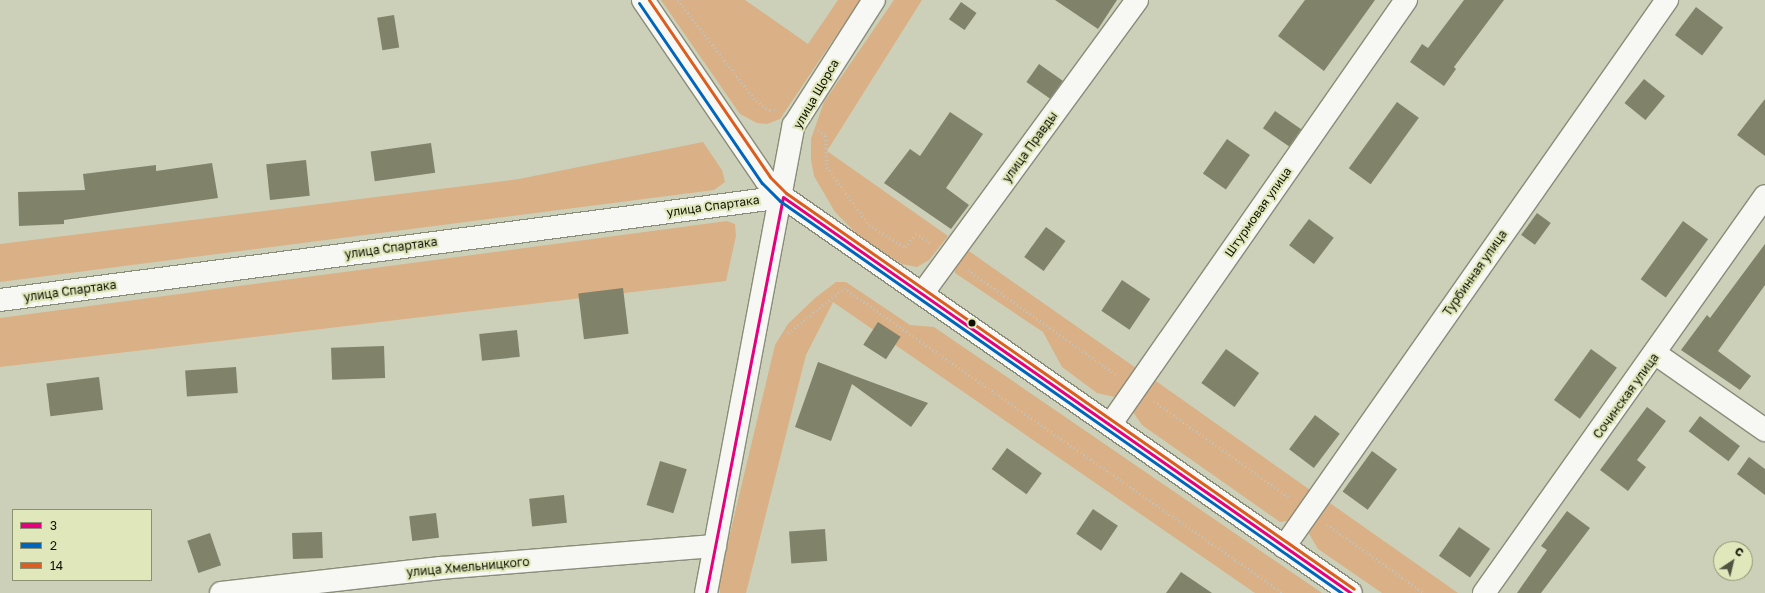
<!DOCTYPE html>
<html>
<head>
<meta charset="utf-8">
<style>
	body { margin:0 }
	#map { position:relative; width:1765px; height:593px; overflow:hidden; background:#ccd0b8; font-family:"Golos Text",sans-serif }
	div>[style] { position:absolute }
	.green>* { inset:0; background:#dab086 }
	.building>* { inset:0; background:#808269; transform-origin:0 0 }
	.path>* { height:2.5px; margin-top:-1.25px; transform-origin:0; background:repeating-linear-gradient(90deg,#c2c3bc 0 1px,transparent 0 4px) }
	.roads { filter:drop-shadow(1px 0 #8a8c7a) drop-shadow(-1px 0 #8a8c7a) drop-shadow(0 1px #8a8c7a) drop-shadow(0 -1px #8a8c7a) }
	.minor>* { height:22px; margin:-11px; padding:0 11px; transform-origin:11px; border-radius:11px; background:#f7f8f4 }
	.bus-1>* { height:3px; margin:-1.5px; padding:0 1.5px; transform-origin:1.5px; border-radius:1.5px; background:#e5007d }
	.bus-2>* { height:3px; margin:-1.5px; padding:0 1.5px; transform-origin:1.5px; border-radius:1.5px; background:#0065bd }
	.bus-3>* { height:3px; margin:-1.5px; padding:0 1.5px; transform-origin:1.5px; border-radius:1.5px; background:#db5d1f }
	.dots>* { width:11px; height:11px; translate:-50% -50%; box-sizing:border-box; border:2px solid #e0e7bb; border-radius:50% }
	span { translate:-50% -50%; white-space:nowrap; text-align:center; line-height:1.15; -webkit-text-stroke:4px #e0e7bb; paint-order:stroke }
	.street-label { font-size:12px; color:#0f1103 }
	.legend { position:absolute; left:12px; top:509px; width:140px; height:72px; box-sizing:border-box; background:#e0e7bb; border:1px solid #8c9171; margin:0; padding:5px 7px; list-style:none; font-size:12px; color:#0f1103 }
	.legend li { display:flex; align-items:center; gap:8px; height:20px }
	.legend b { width:20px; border:1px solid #8c9171 }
	.north { position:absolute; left:1713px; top:541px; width:40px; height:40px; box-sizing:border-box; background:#e0e7bb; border:1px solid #8c9171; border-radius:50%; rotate:35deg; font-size:11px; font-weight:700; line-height:16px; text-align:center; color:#0f1103 }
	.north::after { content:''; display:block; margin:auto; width:14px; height:18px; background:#515442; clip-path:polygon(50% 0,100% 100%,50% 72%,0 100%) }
</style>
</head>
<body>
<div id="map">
	<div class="green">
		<i style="clip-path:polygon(661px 0,745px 0,808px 44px,838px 0,860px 0,780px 119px,767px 124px,757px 123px,740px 114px)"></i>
		<i style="clip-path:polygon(894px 0,922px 0,827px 151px,948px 236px,929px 260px,917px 267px,902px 264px,861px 238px,835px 212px,814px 176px,811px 160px,811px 139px,824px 102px)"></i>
		<i style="clip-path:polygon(703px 142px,722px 170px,725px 182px,714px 190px,0 282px,0 244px,519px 179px)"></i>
		<i style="clip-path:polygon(727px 221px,735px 224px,736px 236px,726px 281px,0 367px,0 318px)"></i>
		<i style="clip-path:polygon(966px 249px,1136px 368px,1120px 392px,1115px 397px,1097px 393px,1062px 367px,1043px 332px,955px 273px,955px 266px)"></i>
		<i style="clip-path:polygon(836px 282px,846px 282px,910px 325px,934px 327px,1322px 593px,1255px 593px,833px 302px,806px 355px,746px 593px,720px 593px,718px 584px,775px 345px,788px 324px,815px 298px)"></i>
		<i style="clip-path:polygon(1153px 379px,1313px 492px,1294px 520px,1280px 522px,1142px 425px,1133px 412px,1135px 406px)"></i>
		<i style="clip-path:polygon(1327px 501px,1458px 593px,1382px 593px,1318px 549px,1308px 532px)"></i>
	</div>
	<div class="building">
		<i style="clip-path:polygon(1055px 0,1117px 0,1098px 29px)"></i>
		<i style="clip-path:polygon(1305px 0,1375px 0,1324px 71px,1278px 36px)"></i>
		<i style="clip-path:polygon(1464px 0,1504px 0,1454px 67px,1456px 69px,1444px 86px,1410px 62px,1422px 44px,1428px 48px)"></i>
		<i style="left:961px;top:2px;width:19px;height:21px;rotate:35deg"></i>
		<i style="left:1696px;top:7px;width:34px;height:35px;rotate:37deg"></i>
		<i style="left:394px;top:15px;width:33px;height:17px;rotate:81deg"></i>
		<i style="left:1039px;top:64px;width:29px;height:22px;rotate:35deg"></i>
		<i style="left:1644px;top:79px;width:27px;height:31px;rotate:39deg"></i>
		<i style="clip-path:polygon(1765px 99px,1765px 156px,1737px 135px)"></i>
		<i style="left:1397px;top:102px;width:27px;height:82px;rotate:36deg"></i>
		<i style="left:1275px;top:111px;width:32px;height:21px;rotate:35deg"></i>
		<i style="clip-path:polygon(950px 112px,983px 134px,946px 188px,969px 205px,951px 229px,884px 183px,910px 149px,920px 156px)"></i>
		<i style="left:1227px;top:139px;width:28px;height:42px;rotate:35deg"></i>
		<i style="left:431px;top:143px;width:30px;height:61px;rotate:82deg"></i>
		<i style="left:306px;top:160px;width:36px;height:40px;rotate:84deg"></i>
		<i style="clip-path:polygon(212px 163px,218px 198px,64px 220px,64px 224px,19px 226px,18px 192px,85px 190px,83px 174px,156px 165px,156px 171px)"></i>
		<i style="left:1537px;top:213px;width:17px;height:27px;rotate:36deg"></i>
		<i style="left:1309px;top:219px;width:31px;height:33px;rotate:37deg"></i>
		<i style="left:1683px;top:221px;width:31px;height:72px;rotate:36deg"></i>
		<i style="left:1046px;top:227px;width:24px;height:37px;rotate:36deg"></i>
		<i style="clip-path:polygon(1765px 244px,1765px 285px,1718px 351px,1751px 376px,1740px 390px,1681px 350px,1707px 315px,1710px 318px)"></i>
		<i style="left:1122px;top:280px;width:34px;height:37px;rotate:34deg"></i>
		<i style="left:623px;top:288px;width:46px;height:45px;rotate:83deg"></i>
		<i style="left:878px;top:322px;width:27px;height:27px;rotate:33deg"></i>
		<i style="left:517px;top:330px;width:27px;height:38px;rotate:84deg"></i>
		<i style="left:384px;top:346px;width:32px;height:53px;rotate:88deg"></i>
		<i style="left:1226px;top:349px;width:41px;height:42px;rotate:36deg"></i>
		<i style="left:1591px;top:349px;width:32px;height:63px;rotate:36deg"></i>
		<i style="clip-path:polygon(818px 362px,855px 376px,928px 403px,911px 427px,852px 384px,831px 441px,795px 427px)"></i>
		<i style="left:236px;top:367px;width:26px;height:51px;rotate:86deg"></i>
		<i style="left:99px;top:377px;width:33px;height:53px;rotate:83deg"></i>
		<i style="clip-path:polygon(1647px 407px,1666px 421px,1637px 460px,1646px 467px,1628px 491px,1600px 470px)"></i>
		<i style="left:1315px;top:415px;width:31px;height:43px;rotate:37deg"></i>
		<i style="left:1700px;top:416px;width:50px;height:19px;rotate:37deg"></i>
		<i style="left:1007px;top:448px;width:43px;height:26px;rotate:36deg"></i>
		<i style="left:1372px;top:451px;width:31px;height:50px;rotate:36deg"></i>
		<i style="clip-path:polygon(1749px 457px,1765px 469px,1765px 495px,1737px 474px)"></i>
		<i style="left:660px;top:461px;width:28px;height:46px;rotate:17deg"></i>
		<i style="left:564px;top:495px;width:28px;height:35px;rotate:84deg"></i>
		<i style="left:1093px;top:509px;width:30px;height:30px;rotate:34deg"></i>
		<i style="clip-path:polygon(1567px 511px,1590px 528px,1541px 593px,1517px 593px,1547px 550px,1541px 546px)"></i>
		<i style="left:436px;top:513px;width:25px;height:27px;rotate:83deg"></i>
		<i style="left:1459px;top:527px;width:38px;height:35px;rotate:35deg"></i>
		<i style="left:825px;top:529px;width:32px;height:36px;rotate:86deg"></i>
		<i style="left:322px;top:532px;width:26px;height:30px;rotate:88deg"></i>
		<i style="left:210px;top:533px;width:34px;height:24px;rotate:71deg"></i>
		<i style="clip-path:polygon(1181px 572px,1212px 593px,1166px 593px)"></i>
	</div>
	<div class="path">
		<i style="left:678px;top:0;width:128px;rotate:52.3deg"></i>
		<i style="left:756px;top:101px;width:17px;rotate:33deg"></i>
		<i style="left:770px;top:110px;width:7px"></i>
		<i style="left:818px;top:130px;width:10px;rotate:37deg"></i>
		<i style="left:826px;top:136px;width:31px;rotate:88deg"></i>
		<i style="left:827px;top:167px;width:72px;rotate:54.1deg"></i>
		<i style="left:869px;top:225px;width:42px;rotate:31.4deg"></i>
		<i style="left:905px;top:247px;width:18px;rotate:-52deg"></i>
		<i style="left:916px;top:233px;width:19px;rotate:36deg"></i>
		<i style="left:968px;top:270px;width:182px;rotate:35.2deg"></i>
		<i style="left:788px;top:333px;width:72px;rotate:-38.8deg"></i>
		<i style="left:844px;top:288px;width:535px;rotate:34.79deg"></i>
		<i style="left:1154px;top:401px;width:167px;rotate:35.5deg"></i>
		<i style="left:1327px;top:524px;width:119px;rotate:35.4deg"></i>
	</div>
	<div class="roads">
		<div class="minor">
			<i style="left:643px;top:0;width:218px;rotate:55.7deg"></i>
			<i style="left:766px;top:180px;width:24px;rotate:45deg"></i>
			<i style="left:783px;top:197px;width:692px;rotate:34.88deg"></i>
			<i style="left:922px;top:294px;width:364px;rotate:-53.8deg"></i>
			<i style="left:0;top:300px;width:790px;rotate:-7.49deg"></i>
			<i style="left:1656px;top:354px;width:133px;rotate:34.9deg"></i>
			<i style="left:1110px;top:425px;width:518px;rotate:-55.14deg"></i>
			<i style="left:1284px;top:547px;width:668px;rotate:-55deg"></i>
			<i style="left:221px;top:593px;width:221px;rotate:-6.5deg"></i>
			<i style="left:441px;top:568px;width:275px;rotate:-4.6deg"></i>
			<i style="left:706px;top:593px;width:476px;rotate:-79.4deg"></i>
			<i style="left:794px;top:125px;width:148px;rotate:-57.4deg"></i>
			<i style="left:1484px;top:593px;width:486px;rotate:-54.7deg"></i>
		</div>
	</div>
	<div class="bus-1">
		<i style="left:783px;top:197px;width:692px;rotate:34.88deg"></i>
		<i style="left:706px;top:593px;width:403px;rotate:-79deg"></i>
	</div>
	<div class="bus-2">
		<i style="left:639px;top:3px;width:218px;rotate:55.7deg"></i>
		<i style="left:762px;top:183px;width:25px;rotate:45deg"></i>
		<i style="left:780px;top:201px;width:685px;rotate:34.9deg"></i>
	</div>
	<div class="bus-3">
		<i style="left:649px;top:0;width:214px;rotate:55.6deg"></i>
		<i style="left:770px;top:177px;width:23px;rotate:45deg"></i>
		<i style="left:786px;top:193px;width:692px;rotate:34.88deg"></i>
	</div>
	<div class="dots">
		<i style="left:972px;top:323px;background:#0f1103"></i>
	</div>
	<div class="street-label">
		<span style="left:816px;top:94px;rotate:-60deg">улица Щорса</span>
		<span style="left:1030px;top:147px;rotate:-54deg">улица Правды</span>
		<span style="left:713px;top:206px;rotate:-8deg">улица Спартака</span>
		<span style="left:1258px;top:212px;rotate:-55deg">Штурмовая улица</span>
		<span style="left:391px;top:248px;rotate:-8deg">улица Спартака</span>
		<span style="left:1475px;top:273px;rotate:-55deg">Турбинная улица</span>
		<span style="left:70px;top:291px;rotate:-8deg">улица Спартака</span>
		<span style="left:1626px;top:396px;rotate:-54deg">Сочинская улица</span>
		<span style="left:468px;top:567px;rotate:-5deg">улица Хмельницкого</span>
	</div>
	<ul class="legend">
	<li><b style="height:5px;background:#e5007d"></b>3</li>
	<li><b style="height:5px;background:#0065bd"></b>2</li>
	<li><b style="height:5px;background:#db5d1f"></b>14</li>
	</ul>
	<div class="north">С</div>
</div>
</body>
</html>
